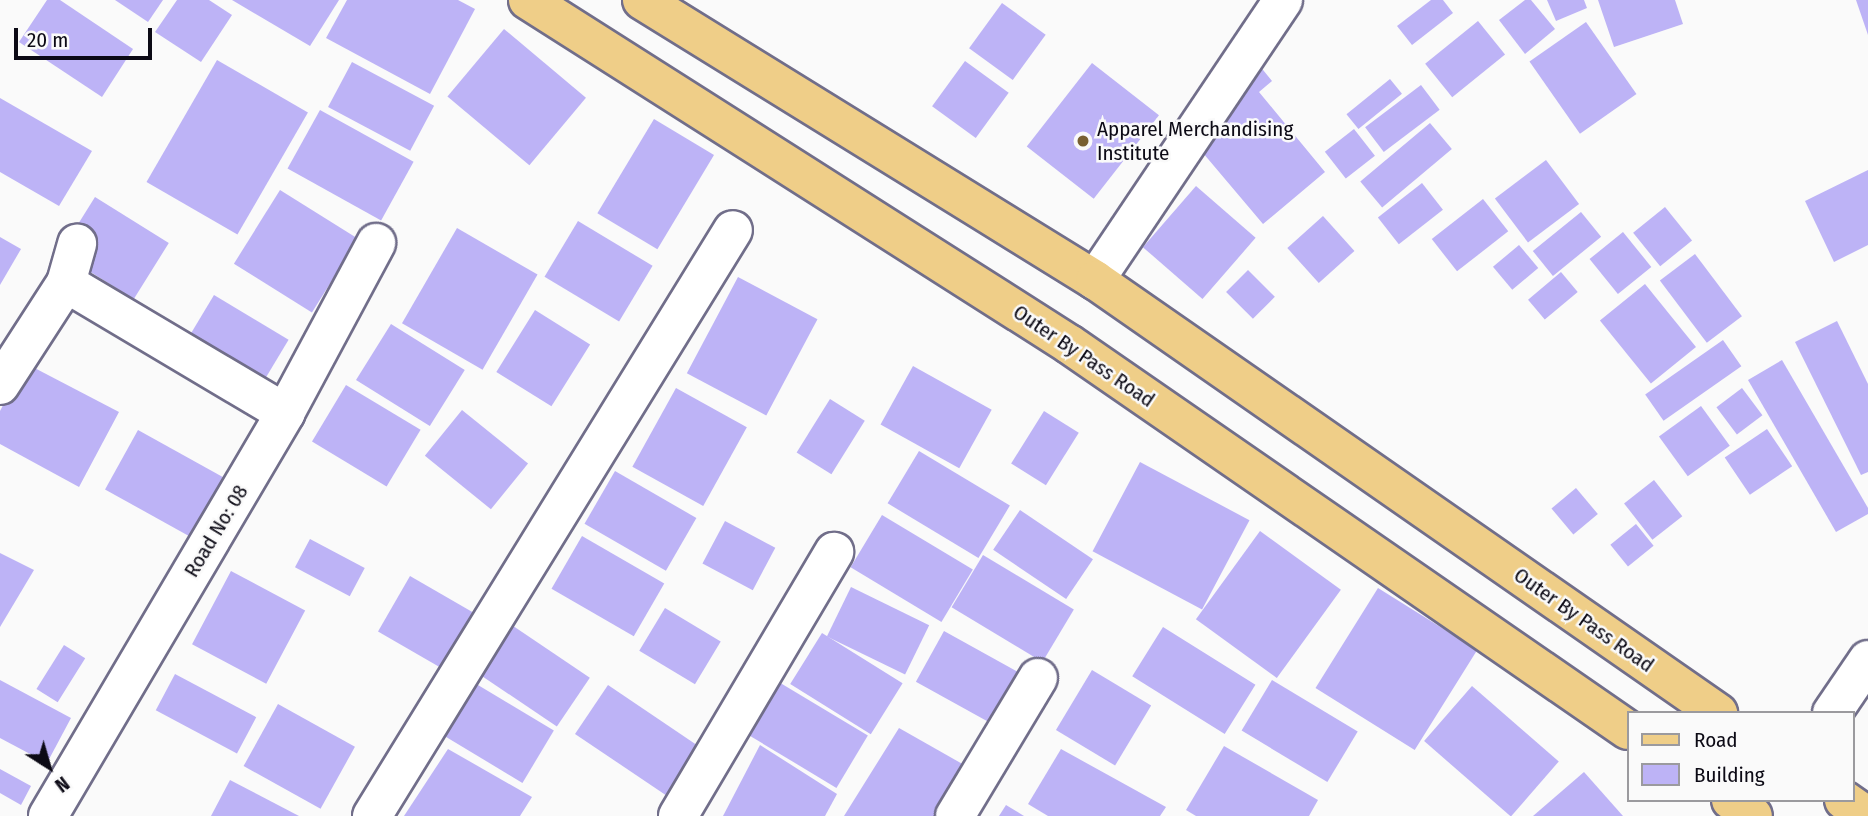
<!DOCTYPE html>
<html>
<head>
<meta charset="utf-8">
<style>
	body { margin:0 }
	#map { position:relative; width:1868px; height:816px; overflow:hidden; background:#fafafa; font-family:"Fira Sans Condensed",sans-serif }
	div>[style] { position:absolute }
	.building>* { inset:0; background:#bdb3f6; transform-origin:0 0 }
	.roads { filter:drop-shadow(2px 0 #716e8a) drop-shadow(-2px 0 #716e8a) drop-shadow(0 2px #716e8a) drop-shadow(0 -2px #716e8a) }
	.street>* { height:38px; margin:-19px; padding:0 19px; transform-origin:19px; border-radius:19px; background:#fff }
	.primary>* { height:38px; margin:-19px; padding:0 19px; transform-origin:19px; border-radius:19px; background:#efce88 }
	.dots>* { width:19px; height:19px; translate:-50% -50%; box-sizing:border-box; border:4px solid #fafafa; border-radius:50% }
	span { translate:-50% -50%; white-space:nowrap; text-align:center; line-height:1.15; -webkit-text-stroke:5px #fafafa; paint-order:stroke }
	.poi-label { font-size:21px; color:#0c0a15 }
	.left { translate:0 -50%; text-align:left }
	.street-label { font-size:21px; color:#0c0a15 }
	.legend { position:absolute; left:1627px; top:711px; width:228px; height:91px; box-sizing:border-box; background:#fafafa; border:2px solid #9b9a9e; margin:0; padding:9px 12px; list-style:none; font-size:21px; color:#0c0a15 }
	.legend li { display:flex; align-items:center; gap:14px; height:35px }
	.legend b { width:35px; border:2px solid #9b9a9e }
	.north { position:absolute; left:14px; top:732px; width:70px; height:70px; -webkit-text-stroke:5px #fafafa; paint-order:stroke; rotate:143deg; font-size:19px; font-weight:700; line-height:28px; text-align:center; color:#0c0a15 }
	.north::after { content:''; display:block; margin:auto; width:24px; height:32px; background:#0c0a15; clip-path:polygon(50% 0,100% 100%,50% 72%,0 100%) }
	.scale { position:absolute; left:14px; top:28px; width:138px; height:32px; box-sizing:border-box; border:4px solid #0c0a15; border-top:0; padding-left:9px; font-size:21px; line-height:24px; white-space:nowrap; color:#0c0a15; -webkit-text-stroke:5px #fafafa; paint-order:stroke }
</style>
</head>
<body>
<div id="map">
	<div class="building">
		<i style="clip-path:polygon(47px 0,60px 0,133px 49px,102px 97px,19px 42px)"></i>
		<i style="clip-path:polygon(115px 0,163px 0,148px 22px)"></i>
		<i style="clip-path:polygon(177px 0,209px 0,232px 15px,201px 62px,155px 32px)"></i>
		<i style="clip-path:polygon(232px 0,339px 0,310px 46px)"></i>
		<i style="clip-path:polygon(347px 0,458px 0,475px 9px,430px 94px,326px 38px)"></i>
		<i style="clip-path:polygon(1431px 0,1443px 0,1453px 13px,1412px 45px,1397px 26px)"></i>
		<i style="clip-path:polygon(1525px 0,1531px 0,1555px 29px,1525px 54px,1499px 20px)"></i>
		<i style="clip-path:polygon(1547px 0,1584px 0,1587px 8px,1556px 21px)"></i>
		<i style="clip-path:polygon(1598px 0,1675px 0,1683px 24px,1614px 47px)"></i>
		<i style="clip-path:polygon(1856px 0,1868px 0,1868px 35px)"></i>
		<i style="left:1002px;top:3px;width:54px;height:56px;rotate:36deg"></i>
		<i style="left:1478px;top:21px;width:43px;height:68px;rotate:51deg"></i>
		<i style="left:1586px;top:22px;width:88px;height:69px;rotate:55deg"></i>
		<i style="left:504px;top:29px;width:107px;height:88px;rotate:40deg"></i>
		<i style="left:217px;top:60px;width:105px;height:141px;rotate:30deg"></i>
		<i style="clip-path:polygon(1255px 60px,1272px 81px,1259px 92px,1325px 172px,1263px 224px,1192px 140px,1241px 100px,1227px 84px)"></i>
		<i style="left:965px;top:61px;width:54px;height:56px;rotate:36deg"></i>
		<i style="left:352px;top:62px;width:93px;height:51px;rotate:28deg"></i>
		<i style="left:1092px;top:63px;width:85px;height:106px;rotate:38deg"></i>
		<i style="left:1390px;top:79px;width:19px;height:56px;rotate:51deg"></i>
		<i style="left:1421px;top:85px;width:31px;height:70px;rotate:53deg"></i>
		<i style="clip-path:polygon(0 98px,92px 151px,59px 206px,0 172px)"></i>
		<i style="left:320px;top:110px;width:107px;height:67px;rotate:29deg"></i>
		<i style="left:654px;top:119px;width:70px;height:110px;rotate:31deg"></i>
		<i style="left:1430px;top:123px;width:34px;height:91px;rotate:50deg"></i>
		<i style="left:1354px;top:129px;width:34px;height:37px;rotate:52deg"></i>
		<i style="left:1546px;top:160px;width:55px;height:64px;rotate:53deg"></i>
		<i style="clip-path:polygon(1868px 170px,1868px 245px,1834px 262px,1805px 201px)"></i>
		<i style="left:1422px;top:183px;width:34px;height:56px;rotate:52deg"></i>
		<i style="left:1196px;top:186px;width:79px;height:81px;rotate:41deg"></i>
		<i style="left:280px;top:190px;width:92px;height:87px;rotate:32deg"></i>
		<i style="left:95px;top:197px;width:87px;height:66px;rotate:32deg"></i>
		<i style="left:1483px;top:199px;width:41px;height:65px;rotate:52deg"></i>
		<i style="left:1665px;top:207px;width:43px;height:41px;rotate:51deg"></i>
		<i style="left:1581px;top:212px;width:32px;height:62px;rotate:51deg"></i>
		<i style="left:1323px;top:216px;width:47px;height:48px;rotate:48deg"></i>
		<i style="left:578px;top:221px;width:87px;height:65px;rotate:31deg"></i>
		<i style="left:457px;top:228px;width:93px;height:110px;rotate:30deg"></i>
		<i style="left:1623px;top:232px;width:45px;height:43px;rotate:51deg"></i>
		<i style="clip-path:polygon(0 237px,21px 249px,0 285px)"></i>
		<i style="left:1519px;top:245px;width:30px;height:34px;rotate:50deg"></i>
		<i style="left:1695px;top:254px;width:78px;height:44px;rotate:53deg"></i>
		<i style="left:1248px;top:270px;width:38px;height:31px;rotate:45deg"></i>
		<i style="left:1561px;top:272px;width:26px;height:43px;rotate:50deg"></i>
		<i style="left:738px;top:277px;width:90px;height:109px;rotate:28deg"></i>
		<i style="left:1645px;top:284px;width:81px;height:58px;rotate:51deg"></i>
		<i style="left:214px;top:295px;width:87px;height:65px;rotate:31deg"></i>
		<i style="left:535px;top:310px;width:65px;height:73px;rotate:32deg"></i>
		<i style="clip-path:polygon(1837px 321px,1868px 384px,1868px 472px,1861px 475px,1795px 342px)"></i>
		<i style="left:391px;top:324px;width:87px;height:66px;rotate:32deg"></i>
		<i style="left:1723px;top:340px;width:32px;height:95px;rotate:55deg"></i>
		<i style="clip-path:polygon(1782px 360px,1868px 508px,1868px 514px,1836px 532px,1748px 380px)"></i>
		<i style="clip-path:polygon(25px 363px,119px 412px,79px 487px,0 444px,0 411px)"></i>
		<i style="left:913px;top:366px;width:90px;height:67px;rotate:29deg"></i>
		<i style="left:346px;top:385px;width:87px;height:66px;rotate:31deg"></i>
		<i style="left:676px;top:388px;width:81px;height:90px;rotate:29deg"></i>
		<i style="left:1742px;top:388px;width:34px;height:32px;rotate:53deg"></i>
		<i style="left:830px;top:399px;width:41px;height:63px;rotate:32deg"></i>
		<i style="left:1701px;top:406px;width:49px;height:52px;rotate:54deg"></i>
		<i style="left:462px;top:410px;width:85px;height:59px;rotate:39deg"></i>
		<i style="left:1044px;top:411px;width:41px;height:62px;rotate:32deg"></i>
		<i style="left:1767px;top:429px;width:45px;height:51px;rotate:56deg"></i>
		<i style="left:138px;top:430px;width:100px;height:68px;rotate:29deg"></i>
		<i style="left:919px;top:451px;width:106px;height:61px;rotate:31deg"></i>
		<i style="left:1140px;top:462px;width:124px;height:101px;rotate:28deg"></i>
		<i style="left:615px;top:471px;width:94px;height:61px;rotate:30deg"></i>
		<i style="left:1654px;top:480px;width:46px;height:38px;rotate:52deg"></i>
		<i style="left:1576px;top:488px;width:34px;height:32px;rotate:50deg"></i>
		<i style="left:1020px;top:510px;width:88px;height:48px;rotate:34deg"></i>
		<i style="left:882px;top:515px;width:106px;height:61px;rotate:31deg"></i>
		<i style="left:725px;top:521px;width:57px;height:48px;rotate:28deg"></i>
		<i style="left:1636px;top:524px;width:28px;height:33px;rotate:51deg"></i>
		<i style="left:1260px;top:531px;width:100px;height:109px;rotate:36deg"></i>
		<i style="left:582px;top:536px;width:95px;height:61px;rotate:30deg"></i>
		<i style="left:310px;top:539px;width:62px;height:32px;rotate:28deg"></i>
		<i style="clip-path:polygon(0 553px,34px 570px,0 627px)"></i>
		<i style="left:983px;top:555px;width:106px;height:61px;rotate:31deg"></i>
		<i style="left:231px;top:571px;width:84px;height:83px;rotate:28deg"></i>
		<i style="left:410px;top:576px;width:83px;height:64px;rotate:30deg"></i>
		<i style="left:851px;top:587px;width:87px;height:55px;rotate:26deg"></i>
		<i style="left:1378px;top:588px;width:117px;height:118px;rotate:32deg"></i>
		<i style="left:665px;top:608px;width:65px;height:50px;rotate:31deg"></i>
		<i style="left:497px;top:615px;width:112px;height:59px;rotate:34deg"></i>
		<i style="left:1163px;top:627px;width:109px;height:58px;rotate:32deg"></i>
		<i style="left:944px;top:631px;width:91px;height:58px;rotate:29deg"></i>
		<i style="left:822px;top:633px;width:95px;height:60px;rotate:32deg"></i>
		<i style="left:64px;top:645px;width:25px;height:52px;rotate:32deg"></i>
		<i style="left:1092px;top:670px;width:69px;height:70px;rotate:31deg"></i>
		<i style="left:175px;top:674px;width:92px;height:41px;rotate:28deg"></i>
		<i style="left:463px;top:676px;width:106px;height:61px;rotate:31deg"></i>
		<i style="clip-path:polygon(0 680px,71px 718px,47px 763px,0 738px)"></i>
		<i style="left:1272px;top:680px;width:100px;height:59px;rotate:31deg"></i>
		<i style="left:777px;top:681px;width:106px;height:61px;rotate:31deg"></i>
		<i style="left:608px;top:685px;width:112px;height:59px;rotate:34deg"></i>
		<i style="left:1472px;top:686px;width:115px;height:73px;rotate:41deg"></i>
		<i style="left:278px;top:704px;width:88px;height:71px;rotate:29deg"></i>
		<i style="clip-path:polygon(899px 728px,966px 766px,935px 816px,844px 816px)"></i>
		<i style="clip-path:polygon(760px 745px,837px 794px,825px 816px,723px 816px)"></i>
		<i style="clip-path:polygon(1224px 746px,1318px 800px,1309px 816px,1196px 816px,1186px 810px)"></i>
		<i style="clip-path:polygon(448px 749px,532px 797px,520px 816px,404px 816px)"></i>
		<i style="clip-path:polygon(1061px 749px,1166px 807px,1160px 816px,1048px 816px,1028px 804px)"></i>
		<i style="clip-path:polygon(0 769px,31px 786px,21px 805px,0 793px)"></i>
		<i style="clip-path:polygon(1584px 772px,1623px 816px,1533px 816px)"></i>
		<i style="clip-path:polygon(230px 780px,299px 816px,211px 816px)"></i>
		<i style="clip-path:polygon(1006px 805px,1024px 816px,999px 816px)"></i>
	</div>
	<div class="roads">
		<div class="street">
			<i style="left:1095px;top:280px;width:337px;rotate:-56.1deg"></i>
			<i style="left:66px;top:283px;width:255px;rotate:30.7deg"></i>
			<i style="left:0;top:385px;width:121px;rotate:-57.1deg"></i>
			<i style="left:66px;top:283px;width:41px;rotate:-74.2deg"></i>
			<i style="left:1832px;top:713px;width:64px;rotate:-55.8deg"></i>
			<i style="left:48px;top:816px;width:468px;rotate:-59.5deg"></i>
			<i style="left:285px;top:413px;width:193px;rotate:-61.8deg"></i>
			<i style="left:372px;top:816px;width:688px;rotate:-58.37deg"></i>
			<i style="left:678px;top:816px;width:307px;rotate:-59.4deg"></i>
			<i style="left:955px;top:816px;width:161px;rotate:-59deg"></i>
		</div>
		<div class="primary">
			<i style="left:528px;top:0;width:641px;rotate:32.45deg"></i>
			<i style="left:1069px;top:344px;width:679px;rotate:34.63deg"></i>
			<i style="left:642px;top:0;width:533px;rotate:31.72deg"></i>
			<i style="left:1095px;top:280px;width:759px;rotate:34.8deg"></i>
			<i style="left:1731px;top:800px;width:27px;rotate:36deg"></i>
			<i style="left:1844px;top:800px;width:28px;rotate:35deg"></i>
		</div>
	</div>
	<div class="dots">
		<i style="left:1083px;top:141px;background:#786031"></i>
	</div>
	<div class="poi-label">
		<span class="left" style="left:1097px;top:141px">Apparel Merchandising<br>Institute</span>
	</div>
	<div class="street-label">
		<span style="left:1084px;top:356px;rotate:34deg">Outer By Pass Road</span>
		<span style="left:216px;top:531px;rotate:-59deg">Road No: 08</span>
		<span style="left:1584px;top:620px;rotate:35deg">Outer By Pass Road</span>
	</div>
	<ul class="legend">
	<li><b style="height:9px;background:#efce88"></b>Road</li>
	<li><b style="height:19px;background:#bdb3f6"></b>Building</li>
	</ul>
	<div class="north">N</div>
	<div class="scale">20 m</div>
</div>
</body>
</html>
